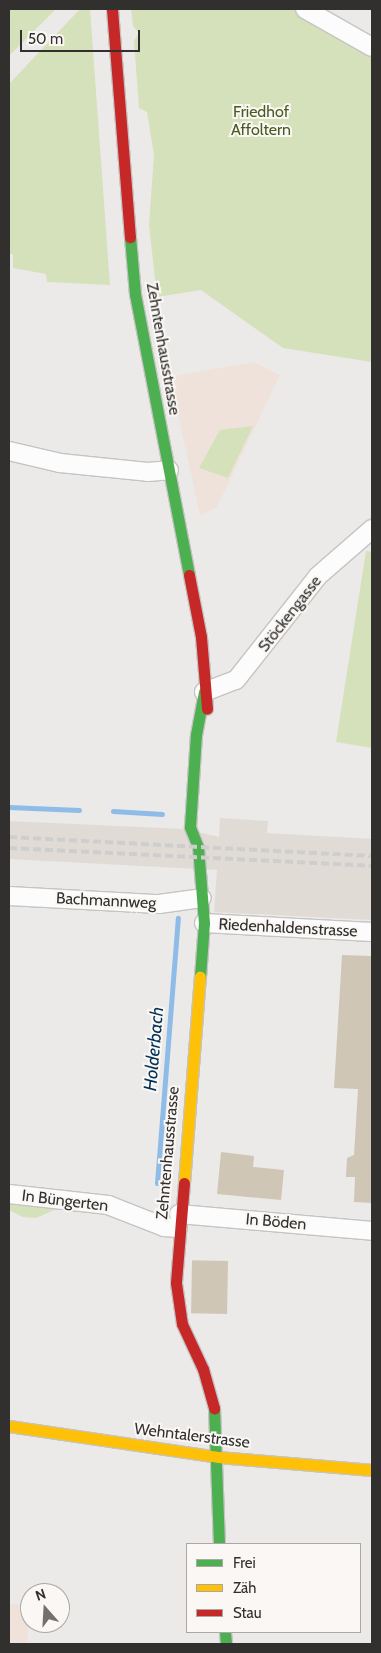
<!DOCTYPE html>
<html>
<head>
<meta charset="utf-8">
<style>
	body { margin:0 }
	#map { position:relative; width:381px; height:1653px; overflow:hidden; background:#ebeae8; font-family:Cabin,sans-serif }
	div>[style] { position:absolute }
	.built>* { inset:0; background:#e0dcd5 }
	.education>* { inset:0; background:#efe2db }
	.green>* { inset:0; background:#d4e1bb }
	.stream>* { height:5px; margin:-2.5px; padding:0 2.5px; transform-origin:2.5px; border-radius:2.5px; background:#8fbce7 }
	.building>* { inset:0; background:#d0c6b6; transform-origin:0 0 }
	.roads { filter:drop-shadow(1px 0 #c5c4c3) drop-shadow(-1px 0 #c5c4c3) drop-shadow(0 1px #c5c4c3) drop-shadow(0 -1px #c5c4c3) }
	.street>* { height:18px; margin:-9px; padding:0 9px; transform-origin:9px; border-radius:9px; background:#fcfcfc }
	.fast>* { height:11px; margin:-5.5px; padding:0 5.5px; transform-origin:5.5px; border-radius:5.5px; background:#4caf50 }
	.slow>* { height:11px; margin:-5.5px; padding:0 5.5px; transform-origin:5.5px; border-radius:5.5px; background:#ffc107 }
	.jam>* { height:11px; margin:-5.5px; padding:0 5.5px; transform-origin:5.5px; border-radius:5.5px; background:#c62828 }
	.rail>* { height:4px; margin-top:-2px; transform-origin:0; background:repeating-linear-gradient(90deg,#cfcece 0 8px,transparent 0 12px) }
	span { translate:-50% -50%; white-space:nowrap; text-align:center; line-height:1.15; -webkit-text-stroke:4px #faf7f4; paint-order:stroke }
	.park-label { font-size:16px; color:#485b21 }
	.street-label { font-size:16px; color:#31302e }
	.water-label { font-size:18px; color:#00325a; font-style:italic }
	.frame { position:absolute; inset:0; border:10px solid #31302e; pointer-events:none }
	.legend { position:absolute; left:186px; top:1543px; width:175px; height:90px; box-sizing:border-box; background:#faf7f4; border:1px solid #aaa7a5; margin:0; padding:6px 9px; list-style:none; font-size:15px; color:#31302e }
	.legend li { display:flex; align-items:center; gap:10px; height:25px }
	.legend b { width:25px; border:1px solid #aaa7a5 }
	.north { position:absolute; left:20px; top:1583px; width:50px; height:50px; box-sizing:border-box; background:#faf7f4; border:1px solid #aaa7a5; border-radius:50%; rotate:341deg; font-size:14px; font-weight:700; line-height:20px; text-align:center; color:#31302e }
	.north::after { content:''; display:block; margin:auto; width:18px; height:22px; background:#72716f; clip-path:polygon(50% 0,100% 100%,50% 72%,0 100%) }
	.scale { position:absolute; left:20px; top:30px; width:120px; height:22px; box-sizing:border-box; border:2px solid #31302e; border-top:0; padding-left:6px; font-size:15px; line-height:18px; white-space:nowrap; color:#31302e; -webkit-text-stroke:4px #faf7f4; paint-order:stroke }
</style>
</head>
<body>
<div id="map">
	<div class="built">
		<i style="clip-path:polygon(220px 818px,268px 821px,267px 833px,372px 839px,372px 920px,214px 912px,217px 870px,9px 859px,9px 821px,184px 829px,219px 837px)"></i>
	</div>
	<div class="education">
		<i style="clip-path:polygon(253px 362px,280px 375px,217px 507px,200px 516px,170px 377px)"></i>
		<i style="clip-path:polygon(9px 1604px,30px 1606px,27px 1644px,9px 1644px)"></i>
	</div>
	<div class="green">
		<i style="clip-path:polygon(9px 9px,56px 9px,9px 56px)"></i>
		<i style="clip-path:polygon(80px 9px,90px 9px,110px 285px,47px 282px,46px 274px,13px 268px,13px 254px,9px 254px,9px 84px)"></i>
		<i style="clip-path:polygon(131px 9px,295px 9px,372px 54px,372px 362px,283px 348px,201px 290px,157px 297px,149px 225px,154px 155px,147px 112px,139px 108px,134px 41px,139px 33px,133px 26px)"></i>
		<i style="clip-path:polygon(253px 426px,228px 478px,199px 468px,220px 430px)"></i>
		<i style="clip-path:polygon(366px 551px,372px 552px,372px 748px,336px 742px)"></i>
		<i style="clip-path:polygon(9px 1198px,61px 1207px,36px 1218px,23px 1217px,9px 1210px)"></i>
	</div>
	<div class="stream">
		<i style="left:9px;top:807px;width:70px;rotate:2.5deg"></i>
		<i style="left:113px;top:811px;width:49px;rotate:3.5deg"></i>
		<i style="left:157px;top:1183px;width:266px;rotate:-85.5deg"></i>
	</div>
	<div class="building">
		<i style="clip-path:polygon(342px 955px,372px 956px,372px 1203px,354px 1202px,355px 1177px,346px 1177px,347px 1158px,354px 1155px,358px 1089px,334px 1088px)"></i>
		<i style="clip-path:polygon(221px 1152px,254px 1156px,253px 1167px,284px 1170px,281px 1200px,217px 1194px)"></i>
		<i style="left:228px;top:1261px;width:53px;height:36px;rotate:91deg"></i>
	</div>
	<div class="roads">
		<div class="street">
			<i style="left:305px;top:9px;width:77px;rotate:29.6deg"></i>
			<i style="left:9px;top:451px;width:52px;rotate:13.2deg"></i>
			<i style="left:60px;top:463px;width:88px;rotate:5.8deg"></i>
			<i style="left:148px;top:472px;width:21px;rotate:-5deg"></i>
			<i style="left:204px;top:692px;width:34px;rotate:-21deg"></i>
			<i style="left:236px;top:680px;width:132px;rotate:-51.7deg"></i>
			<i style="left:318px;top:576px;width:72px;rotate:-41deg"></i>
			<i style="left:9px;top:896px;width:150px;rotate:3.1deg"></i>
			<i style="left:159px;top:904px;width:43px;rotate:-7.9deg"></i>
			<i style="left:204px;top:923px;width:168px;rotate:3.1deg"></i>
			<i style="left:9px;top:1194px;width:100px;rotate:6.3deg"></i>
			<i style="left:108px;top:1205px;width:60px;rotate:21.4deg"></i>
			<i style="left:164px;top:1227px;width:14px;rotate:4deg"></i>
			<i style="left:179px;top:1214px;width:194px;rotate:5deg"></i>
		</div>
		<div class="fast">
			<i style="left:130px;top:237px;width:57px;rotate:85deg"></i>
			<i style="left:135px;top:294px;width:286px;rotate:79.1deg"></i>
			<i style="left:200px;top:977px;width:54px;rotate:-85.8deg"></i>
			<i style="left:204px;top:923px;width:76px;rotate:-94.5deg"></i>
			<i style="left:198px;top:847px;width:22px;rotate:-112deg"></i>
			<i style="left:190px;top:827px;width:92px;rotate:-86.3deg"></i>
			<i style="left:196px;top:735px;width:44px;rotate:-79.5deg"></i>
			<i style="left:214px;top:1408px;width:136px;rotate:87.9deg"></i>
			<i style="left:225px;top:1632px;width:12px;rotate:85deg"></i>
		</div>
		<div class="slow">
			<i style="left:184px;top:1183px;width:207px;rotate:-85.6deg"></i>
			<i style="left:9px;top:1426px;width:211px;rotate:8.4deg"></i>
			<i style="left:218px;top:1457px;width:155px;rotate:4.8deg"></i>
		</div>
		<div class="jam">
			<i style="left:112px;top:9px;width:229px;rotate:85.5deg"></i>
			<i style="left:189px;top:575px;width:63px;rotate:79deg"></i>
			<i style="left:201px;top:637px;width:72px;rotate:85.2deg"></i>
			<i style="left:184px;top:1183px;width:100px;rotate:94.6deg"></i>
			<i style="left:176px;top:1283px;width:41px;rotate:81.7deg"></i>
			<i style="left:182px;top:1324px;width:50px;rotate:65deg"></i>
			<i style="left:203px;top:1369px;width:41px;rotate:74.2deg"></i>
		</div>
	</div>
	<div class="rail">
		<i style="left:9px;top:837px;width:363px;rotate:3deg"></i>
		<i style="left:9px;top:848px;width:363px;rotate:2.8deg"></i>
	</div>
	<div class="park-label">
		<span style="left:261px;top:121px">Friedhof<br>Affoltern</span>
	</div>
	<div class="street-label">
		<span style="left:163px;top:349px;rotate:80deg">Zehntenhausstrasse</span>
		<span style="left:290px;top:614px;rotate:-52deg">Stöckengasse</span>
		<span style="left:106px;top:901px;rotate:3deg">Bachmannweg</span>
		<span style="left:288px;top:928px;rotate:3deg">Riedenhaldenstrasse</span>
		<span style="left:168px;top:1153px;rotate:-85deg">Zehntenhausstrasse</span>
		<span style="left:65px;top:1201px;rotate:7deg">In Büngerten</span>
		<span style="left:276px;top:1222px;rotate:5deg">In Böden</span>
		<span style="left:192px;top:1436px;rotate:7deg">Wehntalerstrasse</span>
	</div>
	<div class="water-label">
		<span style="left:154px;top:1049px;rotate:-85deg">Holderbach</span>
	</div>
	<div class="frame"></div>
	<ul class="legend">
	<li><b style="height:6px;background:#4caf50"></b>Frei</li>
	<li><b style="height:6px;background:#ffc107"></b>Zäh</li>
	<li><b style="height:6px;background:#c62828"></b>Stau</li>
	</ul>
	<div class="north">N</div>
	<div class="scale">50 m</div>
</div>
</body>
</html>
